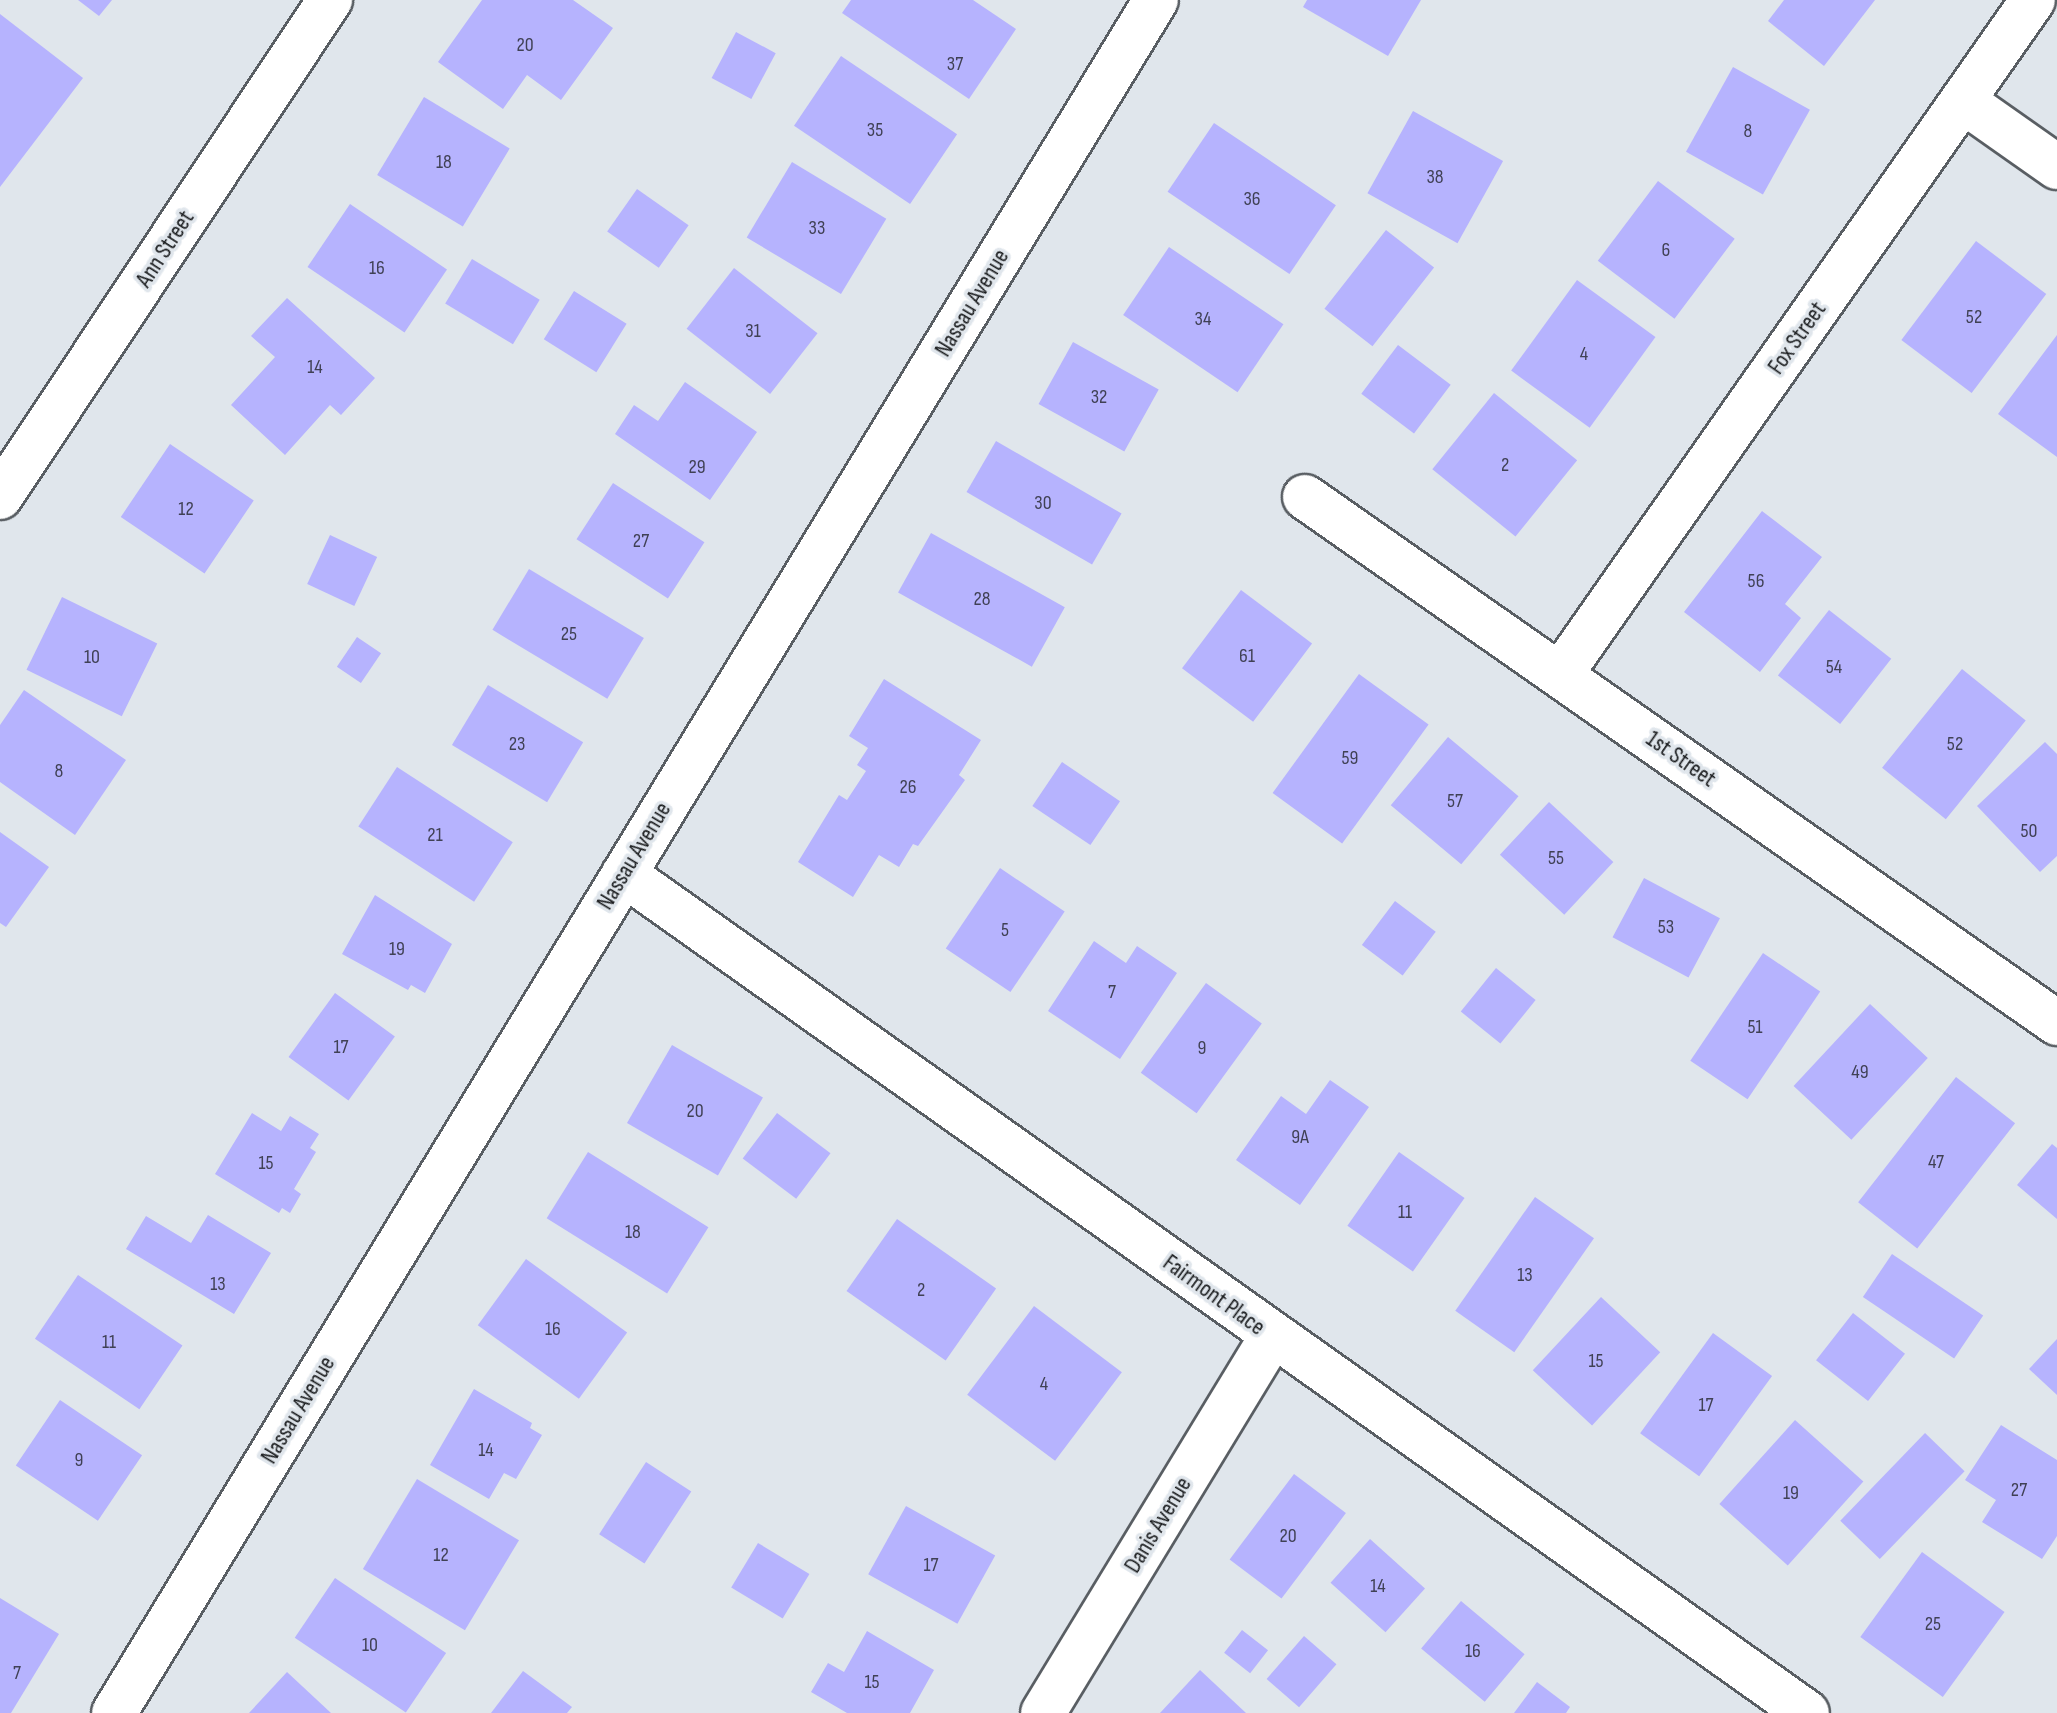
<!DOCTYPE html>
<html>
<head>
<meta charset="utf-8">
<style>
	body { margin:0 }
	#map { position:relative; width:2057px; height:1713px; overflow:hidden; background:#e0e6ec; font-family:"Sofia Sans Condensed",sans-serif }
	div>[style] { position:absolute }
	.building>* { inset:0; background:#b6b3fe; transform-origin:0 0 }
	.roads { filter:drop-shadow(2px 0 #595e63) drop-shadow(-2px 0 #595e63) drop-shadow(0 2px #595e63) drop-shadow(0 -2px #595e63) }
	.minor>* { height:44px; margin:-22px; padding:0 22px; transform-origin:22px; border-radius:22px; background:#fff }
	span { translate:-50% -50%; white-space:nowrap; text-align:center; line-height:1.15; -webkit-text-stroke:7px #e0e6ec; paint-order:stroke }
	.number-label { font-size:20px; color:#404155 }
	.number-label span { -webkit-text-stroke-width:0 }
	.street-label { font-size:24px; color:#191b1d }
</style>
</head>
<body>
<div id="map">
	<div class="building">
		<i style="clip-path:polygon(78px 0,112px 0,99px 16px)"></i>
		<i style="clip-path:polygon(482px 0,573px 0,613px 28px,561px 100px,527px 75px,503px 109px,438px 62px)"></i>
		<i style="clip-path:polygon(851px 0,973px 0,1016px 29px,969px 99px,842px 13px)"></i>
		<i style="clip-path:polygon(1307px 0,1421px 0,1388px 56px,1303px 7px)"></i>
		<i style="clip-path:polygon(1784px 0,1875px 0,1824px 66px,1768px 21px)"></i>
		<i style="clip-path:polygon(0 14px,83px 78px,0 187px)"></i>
		<i style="left:736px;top:32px;width:45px;height:52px;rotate:28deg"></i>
		<i style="left:841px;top:56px;width:140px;height:84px;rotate:34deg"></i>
		<i style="left:1733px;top:67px;width:88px;height:97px;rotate:29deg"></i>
		<i style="left:424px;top:97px;width:100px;height:91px;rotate:31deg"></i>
		<i style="left:1413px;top:111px;width:103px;height:94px;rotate:29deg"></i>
		<i style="left:1214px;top:123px;width:147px;height:83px;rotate:34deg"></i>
		<i style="left:792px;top:162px;width:110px;height:88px;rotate:31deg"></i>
		<i style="left:1658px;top:181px;width:96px;height:100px;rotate:37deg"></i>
		<i style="left:637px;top:189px;width:63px;height:52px;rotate:35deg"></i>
		<i style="left:350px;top:204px;width:117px;height:76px;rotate:34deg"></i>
		<i style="left:1386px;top:230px;width:61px;height:100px;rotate:38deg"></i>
		<i style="left:1976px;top:241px;width:88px;height:124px;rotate:37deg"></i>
		<i style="left:1169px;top:247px;width:138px;height:82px;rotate:34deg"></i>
		<i style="left:472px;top:259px;width:79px;height:52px;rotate:31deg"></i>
		<i style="left:734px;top:268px;width:106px;height:77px;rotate:38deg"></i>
		<i style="left:1577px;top:280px;width:97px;height:112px;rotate:36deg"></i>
		<i style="left:574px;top:291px;width:62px;height:57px;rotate:32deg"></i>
		<i style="clip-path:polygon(287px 298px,375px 378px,341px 415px,330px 405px,285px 455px,231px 405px,275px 357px,251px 336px)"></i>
		<i style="clip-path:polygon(2057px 335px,2057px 457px,1998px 414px)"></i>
		<i style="left:1073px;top:342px;width:98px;height:71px;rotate:29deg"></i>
		<i style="left:1398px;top:345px;width:66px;height:61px;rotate:37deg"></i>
		<i style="clip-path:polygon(685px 382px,757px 432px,710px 500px,615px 434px,634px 405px,658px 421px)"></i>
		<i style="left:1494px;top:393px;width:107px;height:98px;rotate:39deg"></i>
		<i style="left:996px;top:441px;width:145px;height:59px;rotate:30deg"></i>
		<i style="left:170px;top:444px;width:101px;height:88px;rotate:34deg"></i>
		<i style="left:613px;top:483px;width:109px;height:67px;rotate:33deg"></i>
		<i style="clip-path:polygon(1762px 511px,1822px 557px,1785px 604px,1801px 618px,1760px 672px,1684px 612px)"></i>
		<i style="left:931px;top:533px;width:153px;height:68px;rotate:29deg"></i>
		<i style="left:330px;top:535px;width:52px;height:54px;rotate:25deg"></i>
		<i style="left:529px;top:569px;width:134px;height:71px;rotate:31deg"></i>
		<i style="left:1241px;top:590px;width:89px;height:98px;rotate:37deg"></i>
		<i style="left:62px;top:597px;width:106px;height:81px;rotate:26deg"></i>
		<i style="left:1829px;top:610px;width:79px;height:83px;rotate:38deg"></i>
		<i style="left:357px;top:637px;width:29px;height:36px;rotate:34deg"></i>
		<i style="left:1962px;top:669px;width:82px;height:127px;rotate:39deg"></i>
		<i style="left:1359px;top:674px;width:86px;height:147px;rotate:36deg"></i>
		<i style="clip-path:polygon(884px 679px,981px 740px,959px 775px,965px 780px,918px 846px,913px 844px,899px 867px,879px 855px,853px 897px,798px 862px,839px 795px,847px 800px,866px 771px,857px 765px,868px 748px,849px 736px)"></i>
		<i style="left:488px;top:685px;width:111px;height:70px;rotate:31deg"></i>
		<i style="clip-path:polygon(24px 690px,126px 760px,75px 835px,0 782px,0 725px)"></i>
		<i style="left:1448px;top:737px;width:92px;height:89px;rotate:40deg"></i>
		<i style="clip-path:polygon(2045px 742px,2057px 754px,2057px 856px,2040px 872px,1977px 806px)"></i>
		<i style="left:1062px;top:762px;width:70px;height:53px;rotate:34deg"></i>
		<i style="left:397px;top:767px;width:138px;height:71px;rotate:33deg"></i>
		<i style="left:1549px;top:802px;width:88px;height:72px;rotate:43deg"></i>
		<i style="clip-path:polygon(0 832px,49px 867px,6px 927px,0 923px)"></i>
		<i style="left:1000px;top:868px;width:78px;height:97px;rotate:34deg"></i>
		<i style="left:1644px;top:878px;width:86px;height:67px;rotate:28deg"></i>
		<i style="clip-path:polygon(375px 895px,452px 944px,425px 993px,411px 985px,408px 990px,342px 954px)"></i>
		<i style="left:1395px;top:901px;width:51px;height:55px;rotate:37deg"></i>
		<i style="clip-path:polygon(1094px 941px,1126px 963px,1137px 946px,1177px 973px,1120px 1059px,1048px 1011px)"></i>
		<i style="left:1763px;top:953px;width:69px;height:130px;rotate:34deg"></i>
		<i style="left:1496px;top:968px;width:51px;height:56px;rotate:39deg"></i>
		<i style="left:1206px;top:983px;width:69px;height:111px;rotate:36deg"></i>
		<i style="left:335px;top:993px;width:74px;height:79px;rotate:36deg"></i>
		<i style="left:1870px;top:1004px;width:79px;height:112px;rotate:43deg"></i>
		<i style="left:672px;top:1045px;width:105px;height:90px;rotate:30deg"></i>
		<i style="left:1956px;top:1077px;width:75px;height:159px;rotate:38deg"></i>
		<i style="clip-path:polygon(1330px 1080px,1369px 1107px,1300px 1205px,1236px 1160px,1281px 1096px,1306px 1114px)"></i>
		<i style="clip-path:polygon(252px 1113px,281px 1131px,290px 1116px,319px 1134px,310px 1148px,316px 1152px,294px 1189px,301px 1194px,290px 1213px,282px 1208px,279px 1213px,215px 1174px)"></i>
		<i style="left:777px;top:1113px;width:67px;height:57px;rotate:37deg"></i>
		<i style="clip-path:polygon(2052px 1144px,2057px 1148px,2057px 1219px,2017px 1185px)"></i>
		<i style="left:588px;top:1152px;width:142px;height:78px;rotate:32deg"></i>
		<i style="left:1399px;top:1152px;width:80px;height:90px;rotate:35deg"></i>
		<i style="left:1535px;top:1197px;width:72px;height:139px;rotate:35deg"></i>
		<i style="clip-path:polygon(208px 1215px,271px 1253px,234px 1314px,126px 1249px,146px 1216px,191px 1243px)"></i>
		<i style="left:897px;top:1219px;width:121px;height:88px;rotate:35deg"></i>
		<i style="left:1892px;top:1254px;width:110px;height:52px;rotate:34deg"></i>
		<i style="left:526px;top:1259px;width:125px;height:82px;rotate:36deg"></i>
		<i style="left:78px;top:1275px;width:126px;height:77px;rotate:34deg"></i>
		<i style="left:1601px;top:1297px;width:81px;height:100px;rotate:43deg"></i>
		<i style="left:1034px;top:1306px;width:110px;height:111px;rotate:37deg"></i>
		<i style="left:1853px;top:1313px;width:66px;height:60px;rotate:38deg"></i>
		<i style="left:1713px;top:1333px;width:73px;height:124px;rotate:36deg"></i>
		<i style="clip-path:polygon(2057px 1339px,2057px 1395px,2029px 1369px)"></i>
		<i style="clip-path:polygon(474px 1389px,532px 1423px,530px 1428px,542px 1435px,516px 1479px,504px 1473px,489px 1499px,430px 1465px)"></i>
		<i style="left:60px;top:1400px;width:99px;height:79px;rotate:34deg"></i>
		<i style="left:1795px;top:1420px;width:92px;height:113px;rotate:42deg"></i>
		<i style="clip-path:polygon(2001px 1425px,2057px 1460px,2057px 1536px,2042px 1559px,1982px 1522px,1996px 1500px,1965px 1480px)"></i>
		<i style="left:1925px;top:1433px;width:55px;height:122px;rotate:44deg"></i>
		<i style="left:646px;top:1462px;width:54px;height:86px;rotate:33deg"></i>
		<i style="left:1294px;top:1474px;width:65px;height:107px;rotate:37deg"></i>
		<i style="left:417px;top:1479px;width:119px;height:105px;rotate:31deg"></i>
		<i style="left:906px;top:1506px;width:102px;height:78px;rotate:29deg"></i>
		<i style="left:1370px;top:1539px;width:74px;height:59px;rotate:42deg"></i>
		<i style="left:758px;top:1543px;width:60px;height:52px;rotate:31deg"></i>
		<i style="left:1922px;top:1552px;width:102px;height:105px;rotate:36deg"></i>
		<i style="left:335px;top:1578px;width:134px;height:72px;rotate:34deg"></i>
		<i style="clip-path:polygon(0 1598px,59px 1634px,11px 1713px,0 1713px)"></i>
		<i style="left:1461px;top:1601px;width:83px;height:62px;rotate:40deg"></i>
		<i style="left:1242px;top:1630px;width:33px;height:29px;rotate:38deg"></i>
		<i style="clip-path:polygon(867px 1631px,934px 1670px,910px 1713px,847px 1713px,811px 1692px,828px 1663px,844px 1672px)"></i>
		<i style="left:1304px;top:1636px;width:43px;height:57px;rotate:41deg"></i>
		<i style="clip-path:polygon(1200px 1670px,1246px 1713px,1160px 1713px)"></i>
		<i style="clip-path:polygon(523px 1671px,572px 1707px,567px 1713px,491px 1713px)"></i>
		<i style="clip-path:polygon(287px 1672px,331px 1713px,249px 1713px)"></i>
		<i style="clip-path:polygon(1537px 1682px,1570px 1707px,1566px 1713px,1514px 1713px)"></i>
	</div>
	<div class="roads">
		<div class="minor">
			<i style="left:1963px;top:101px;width:115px;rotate:35.1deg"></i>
			<i style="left:0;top:497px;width:597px;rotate:-56.42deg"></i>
			<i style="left:1305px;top:497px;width:918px;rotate:34.97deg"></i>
			<i style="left:1560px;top:675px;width:824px;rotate:-54.98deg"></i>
			<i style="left:624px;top:874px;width:1450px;rotate:35.34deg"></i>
			<i style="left:114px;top:1713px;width:2005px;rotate:-58.69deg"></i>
			<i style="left:1043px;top:1713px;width:440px;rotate:-58.7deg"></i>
		</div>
	</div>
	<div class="number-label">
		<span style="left:525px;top:45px">20</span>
		<span style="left:955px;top:64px">37</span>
		<span style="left:875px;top:130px">35</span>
		<span style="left:1748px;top:131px">8</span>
		<span style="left:444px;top:162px">18</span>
		<span style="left:1435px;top:177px">38</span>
		<span style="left:1252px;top:199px">36</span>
		<span style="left:817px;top:228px">33</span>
		<span style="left:1666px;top:250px">6</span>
		<span style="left:377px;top:268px">16</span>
		<span style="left:1974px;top:317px">52</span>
		<span style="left:1203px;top:319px">34</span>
		<span style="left:753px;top:331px">31</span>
		<span style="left:1584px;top:354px">4</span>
		<span style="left:315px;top:367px">14</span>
		<span style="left:1099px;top:397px">32</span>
		<span style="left:1505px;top:465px">2</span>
		<span style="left:697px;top:467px">29</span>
		<span style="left:1043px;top:503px">30</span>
		<span style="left:186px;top:509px">12</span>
		<span style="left:641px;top:541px">27</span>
		<span style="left:1756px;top:581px">56</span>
		<span style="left:982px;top:599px">28</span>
		<span style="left:569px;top:634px">25</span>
		<span style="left:1247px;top:656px">61</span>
		<span style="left:92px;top:657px">10</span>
		<span style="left:1834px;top:667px">54</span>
		<span style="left:517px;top:744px">23</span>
		<span style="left:1955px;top:744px">52</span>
		<span style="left:1350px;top:758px">59</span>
		<span style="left:59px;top:771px">8</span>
		<span style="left:908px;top:787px">26</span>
		<span style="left:1455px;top:801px">57</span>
		<span style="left:2029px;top:831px">50</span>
		<span style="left:435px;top:835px">21</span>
		<span style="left:1556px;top:858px">55</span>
		<span style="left:1666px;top:927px">53</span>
		<span style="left:1005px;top:930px">5</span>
		<span style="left:397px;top:949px">19</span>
		<span style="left:1112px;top:992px">7</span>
		<span style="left:1755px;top:1027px">51</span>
		<span style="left:341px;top:1047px">17</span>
		<span style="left:1202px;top:1048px">9</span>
		<span style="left:1860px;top:1072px">49</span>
		<span style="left:695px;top:1111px">20</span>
		<span style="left:1300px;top:1137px">9A</span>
		<span style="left:1936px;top:1162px">47</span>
		<span style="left:266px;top:1163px">15</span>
		<span style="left:1405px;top:1212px">11</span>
		<span style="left:633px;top:1232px">18</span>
		<span style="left:1525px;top:1275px">13</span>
		<span style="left:218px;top:1284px">13</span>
		<span style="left:921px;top:1290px">2</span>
		<span style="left:553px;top:1329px">16</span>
		<span style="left:109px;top:1342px">11</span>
		<span style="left:1596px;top:1361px">15</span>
		<span style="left:1044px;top:1384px">4</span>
		<span style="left:1706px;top:1405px">17</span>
		<span style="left:486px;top:1450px">14</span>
		<span style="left:79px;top:1460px">9</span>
		<span style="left:2019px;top:1490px">27</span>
		<span style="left:1791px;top:1493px">19</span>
		<span style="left:1288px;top:1536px">20</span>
		<span style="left:441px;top:1555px">12</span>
		<span style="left:931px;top:1565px">17</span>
		<span style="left:1378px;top:1586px">14</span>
		<span style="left:1933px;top:1624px">25</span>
		<span style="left:370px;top:1645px">10</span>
		<span style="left:1473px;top:1651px">16</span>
		<span style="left:17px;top:1673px">7</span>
		<span style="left:872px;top:1682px">15</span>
	</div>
	<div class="street-label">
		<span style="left:165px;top:249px;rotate:-57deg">Ann Street</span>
		<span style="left:972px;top:303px;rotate:-59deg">Nassau Avenue</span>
		<span style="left:1797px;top:338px;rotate:-55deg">Fox Street</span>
		<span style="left:1681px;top:759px;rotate:35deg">1st Street</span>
		<span style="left:634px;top:856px;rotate:-59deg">Nassau Avenue</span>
		<span style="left:1214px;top:1295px;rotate:36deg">Fairmont Place</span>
		<span style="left:298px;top:1410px;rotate:-59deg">Nassau Avenue</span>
		<span style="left:1158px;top:1525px;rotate:-59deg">Danis Avenue</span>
	</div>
</div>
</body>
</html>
